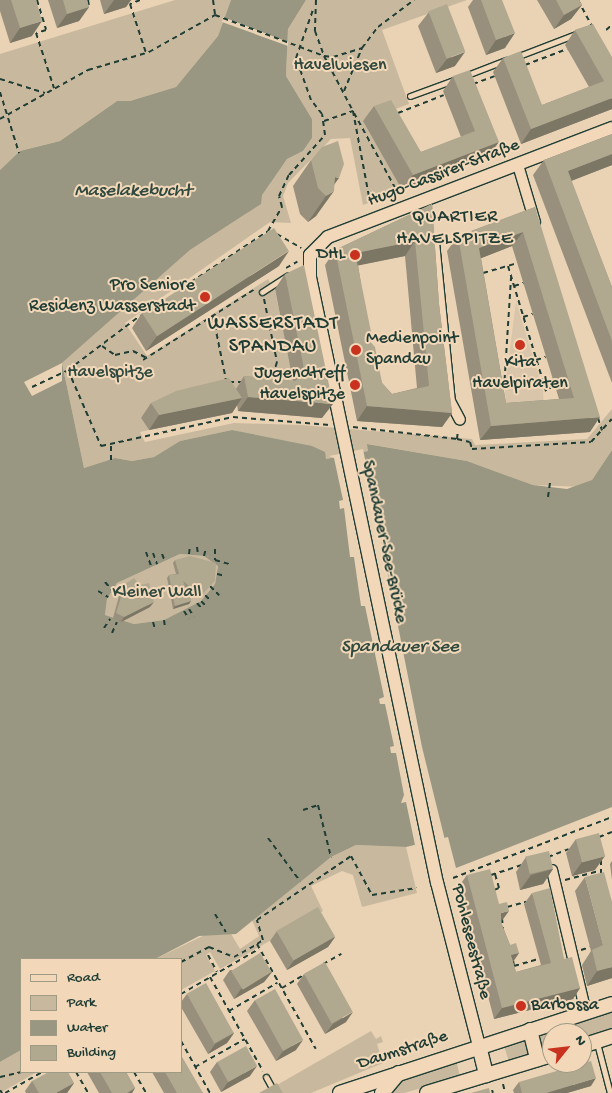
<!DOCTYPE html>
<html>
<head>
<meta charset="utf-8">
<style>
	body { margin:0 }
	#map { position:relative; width:612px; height:1093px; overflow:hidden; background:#ead2b4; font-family:"Gochi Hand",sans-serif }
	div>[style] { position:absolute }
	.built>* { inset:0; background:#d9c5a9 }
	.green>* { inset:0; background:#c8b99e; transform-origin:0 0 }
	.water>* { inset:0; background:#999781 }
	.pier>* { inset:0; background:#ead2b4 }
	.path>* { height:2px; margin-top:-1px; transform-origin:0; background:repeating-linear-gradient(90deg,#1f3d34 0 5px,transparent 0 9px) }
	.roads { filter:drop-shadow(1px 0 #1f3d34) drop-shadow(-1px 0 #1f3d34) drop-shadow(0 1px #1f3d34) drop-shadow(0 -1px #1f3d34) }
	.service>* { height:5px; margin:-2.5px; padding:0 2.5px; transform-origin:2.5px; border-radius:2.5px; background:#f2d8b9 }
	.minor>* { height:10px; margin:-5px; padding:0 5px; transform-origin:5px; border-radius:5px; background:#f2d8b9 }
	.tertiary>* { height:12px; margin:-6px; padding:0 6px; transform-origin:6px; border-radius:6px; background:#f2d8b9 }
	.secondary>* { height:14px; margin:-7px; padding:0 7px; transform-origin:7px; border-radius:7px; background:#f2d8b9 }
	.wall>* { inset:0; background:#98907c }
	.shaded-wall>* { inset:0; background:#7c7665 }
	.building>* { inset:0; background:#b1a890; transform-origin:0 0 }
	.dots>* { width:14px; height:14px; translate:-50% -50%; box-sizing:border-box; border:2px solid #f2d8b9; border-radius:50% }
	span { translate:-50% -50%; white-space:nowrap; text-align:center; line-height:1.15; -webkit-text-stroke:4px #f2d8b9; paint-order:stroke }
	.park-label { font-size:18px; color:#30493f }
	.street-label { font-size:18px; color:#1f3d34 }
	.poi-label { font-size:18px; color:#1f3d34 }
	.right { translate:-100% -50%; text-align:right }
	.left { translate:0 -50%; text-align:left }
	.water-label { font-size:19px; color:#314a40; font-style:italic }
	.neighbourhood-label { font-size:19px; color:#1f3d34; letter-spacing:1px }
	.quarter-label { font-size:20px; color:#1f3d34; letter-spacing:1px }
	.legend { position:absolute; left:20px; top:958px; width:162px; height:115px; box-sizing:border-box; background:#f2d8b9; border:1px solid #9e9a84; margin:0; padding:6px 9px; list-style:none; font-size:15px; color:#1f3d34 }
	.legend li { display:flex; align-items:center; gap:10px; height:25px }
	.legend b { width:25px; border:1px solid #9e9a84 }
	.north { position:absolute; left:542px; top:1023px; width:50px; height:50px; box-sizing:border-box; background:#f2d8b9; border:1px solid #9e9a84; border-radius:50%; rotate:61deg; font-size:14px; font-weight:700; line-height:20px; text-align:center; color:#1f3d34 }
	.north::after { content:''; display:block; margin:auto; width:18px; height:22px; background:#c8321e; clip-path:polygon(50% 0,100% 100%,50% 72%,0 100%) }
</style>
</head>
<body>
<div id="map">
	<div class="built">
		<i style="clip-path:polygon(516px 302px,543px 389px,545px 435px,508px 438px,505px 389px)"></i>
	</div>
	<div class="green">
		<i style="clip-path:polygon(175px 0,231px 0,218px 36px,176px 87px,130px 101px,117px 101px,60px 141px,20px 151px,0 170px,0 54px)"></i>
		<i style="clip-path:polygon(306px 0,467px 0,382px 30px,409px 104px,364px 121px,402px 190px,363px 205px,350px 138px,331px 139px,288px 183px,283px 196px,291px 223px,270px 222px,125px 323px,147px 356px,268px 279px,275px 291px,295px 385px,141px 418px,149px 430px,140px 432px,145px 442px,234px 423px,300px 425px,472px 439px,475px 445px,587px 439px,612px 409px,612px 450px,592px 480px,582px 487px,533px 485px,467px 461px,368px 444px,368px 451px,326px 459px,323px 452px,232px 430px,180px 441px,154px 457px,132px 461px,115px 458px,84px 468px,62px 363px,190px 250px,247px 213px,287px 159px,303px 151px,312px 138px,312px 119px,286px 76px,288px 29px)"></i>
		<i style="clip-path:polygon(180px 554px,204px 556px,218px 565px,215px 584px,201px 601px,164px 620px,134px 624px,105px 615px,107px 599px,117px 583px)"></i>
		<i style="clip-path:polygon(356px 845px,406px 847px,417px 893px,362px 907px,353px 875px,342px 871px,311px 886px,323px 911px,220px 969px,210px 952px,206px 955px,215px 971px,181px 990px,181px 959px,155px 959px,209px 933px,230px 932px,240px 949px,259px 936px,251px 918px,331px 857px)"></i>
		<i style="clip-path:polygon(612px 1011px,612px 1032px,582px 1041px,582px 1033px,552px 1033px,552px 1050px,542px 1052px,538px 1043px,538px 1035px)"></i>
		<i style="clip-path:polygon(371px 1031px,376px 1039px,381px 1036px,383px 1042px,377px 1044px,383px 1063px,311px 1093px,282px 1093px,277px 1085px)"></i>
		<i style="left:525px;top:1039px;width:17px;height:22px;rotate:73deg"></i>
		<i style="clip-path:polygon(21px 1050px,21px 1072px,37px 1072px,0 1093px,0 1062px)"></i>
		<i style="clip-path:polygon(456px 1059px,460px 1077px,404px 1093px,387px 1093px,394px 1082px)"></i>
	</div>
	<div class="water">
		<i style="clip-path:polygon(evenodd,231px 0,306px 0,288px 29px,286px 76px,312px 119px,312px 138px,303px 151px,287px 159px,262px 195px,261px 204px,190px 250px,62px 363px,84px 468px,115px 458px,132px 461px,154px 457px,180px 441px,232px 430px,312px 446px,325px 452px,326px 459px,368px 451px,367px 444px,467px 461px,533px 485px,567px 489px,592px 480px,612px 450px,612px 807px,456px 868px,448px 837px,406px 847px,356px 845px,331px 857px,236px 934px,199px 936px,155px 959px,21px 959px,21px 1050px,0 1062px,0 170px,20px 151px,60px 141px,117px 101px,130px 101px,176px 87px,218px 36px,231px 0,180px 554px,204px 556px,218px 566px,215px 584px,201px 601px,164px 620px,134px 624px,105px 615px,107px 599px,117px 583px,180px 554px)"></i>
	</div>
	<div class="pier">
		<i style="clip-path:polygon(223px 17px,288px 42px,288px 46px,222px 22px)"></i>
		<i style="clip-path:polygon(62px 363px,62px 381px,32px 396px,24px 382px)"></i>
		<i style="clip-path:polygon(363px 449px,422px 747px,445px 840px,411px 848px,415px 845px,406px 802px,401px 803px,404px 795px,396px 753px,391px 753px,390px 747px,394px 746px,385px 704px,380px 704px,379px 699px,384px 697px,365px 606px,361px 606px,354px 557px,350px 557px,344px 508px,340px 509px,339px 501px,343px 500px,334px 458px,329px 456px)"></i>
	</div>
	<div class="path">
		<i style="left:37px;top:0;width:31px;rotate:73deg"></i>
		<i style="left:46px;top:30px;width:10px;rotate:163deg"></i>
		<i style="left:36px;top:33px;width:58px;rotate:71.9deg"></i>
		<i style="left:88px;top:0;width:6px;rotate:81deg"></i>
		<i style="left:140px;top:0;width:11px;rotate:158deg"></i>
		<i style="left:130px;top:4px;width:52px;rotate:71.9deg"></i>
		<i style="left:213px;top:0;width:15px;rotate:82deg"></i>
		<i style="left:316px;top:0;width:31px;rotate:92deg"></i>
		<i style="left:315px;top:31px;width:27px;rotate:70deg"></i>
		<i style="left:324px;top:56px;width:9px;rotate:6deg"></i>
		<i style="left:333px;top:57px;width:30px;rotate:-17deg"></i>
		<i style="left:362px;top:48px;width:26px;rotate:-53deg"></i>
		<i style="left:378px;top:27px;width:45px;rotate:-36.9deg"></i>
		<i style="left:578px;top:0;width:30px;rotate:62deg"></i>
		<i style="left:215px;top:15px;width:116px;rotate:20.6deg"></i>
		<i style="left:324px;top:56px;width:62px;rotate:62.2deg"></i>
		<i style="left:353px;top:111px;width:98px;rotate:79.4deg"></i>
		<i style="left:606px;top:30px;width:8px;rotate:-40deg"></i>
		<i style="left:525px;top:65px;width:45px;rotate:-20.9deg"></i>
		<i style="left:0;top:79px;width:47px;rotate:17.3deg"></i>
		<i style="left:473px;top:84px;width:23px;rotate:-20deg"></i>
		<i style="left:344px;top:91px;width:47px;rotate:-67.3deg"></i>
		<i style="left:0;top:92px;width:64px;rotate:72.7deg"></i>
		<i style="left:354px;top:113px;width:94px;rotate:61.2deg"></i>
		<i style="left:398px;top:113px;width:49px;rotate:-21.4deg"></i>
		<i style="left:0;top:119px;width:101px;rotate:-29.1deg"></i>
		<i style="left:88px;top:70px;width:64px;rotate:-16.4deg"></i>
		<i style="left:149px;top:52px;width:76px;rotate:-29.3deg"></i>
		<i style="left:324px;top:121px;width:31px;rotate:-19deg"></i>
		<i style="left:268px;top:231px;width:28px;rotate:-60deg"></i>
		<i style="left:282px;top:207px;width:11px;rotate:-105deg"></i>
		<i style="left:279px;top:196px;width:23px;rotate:-65deg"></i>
		<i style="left:289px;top:175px;width:54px;rotate:-48deg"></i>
		<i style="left:325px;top:135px;width:21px;rotate:-98deg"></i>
		<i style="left:322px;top:114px;width:18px;rotate:-128deg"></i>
		<i style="left:311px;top:100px;width:45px;rotate:-109.7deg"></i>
		<i style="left:296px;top:58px;width:54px;rotate:-70.6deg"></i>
		<i style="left:277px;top:234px;width:28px;rotate:30deg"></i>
		<i style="left:508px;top:266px;width:131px;rotate:73.1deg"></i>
		<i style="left:286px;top:268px;width:13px;rotate:-29deg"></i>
		<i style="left:483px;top:273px;width:35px;rotate:-16deg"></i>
		<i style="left:191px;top:282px;width:92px;rotate:-33.5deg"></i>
		<i style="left:514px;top:286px;width:10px;rotate:-17deg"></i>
		<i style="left:264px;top:299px;width:64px;rotate:78.3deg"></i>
		<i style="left:277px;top:362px;width:19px;rotate:108deg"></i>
		<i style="left:213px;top:316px;width:65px;rotate:78.5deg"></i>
		<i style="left:523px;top:317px;width:10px;rotate:-17deg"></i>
		<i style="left:102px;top:346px;width:16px;rotate:35deg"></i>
		<i style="left:115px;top:355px;width:18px;rotate:-13deg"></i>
		<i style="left:133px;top:351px;width:16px;rotate:27deg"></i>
		<i style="left:143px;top:360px;width:133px;rotate:-32.4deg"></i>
		<i style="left:536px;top:360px;width:10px;rotate:-17deg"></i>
		<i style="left:68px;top:370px;width:83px;rotate:66.5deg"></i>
		<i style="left:101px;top:446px;width:135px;rotate:-12.4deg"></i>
		<i style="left:233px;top:417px;width:97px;rotate:4.7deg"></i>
		<i style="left:229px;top:382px;width:13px"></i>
		<i style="left:32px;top:387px;width:40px;rotate:-25deg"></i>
		<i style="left:68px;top:370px;width:91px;rotate:-37deg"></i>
		<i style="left:546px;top:388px;width:10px"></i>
		<i style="left:504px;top:389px;width:112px;rotate:-86.4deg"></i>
		<i style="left:598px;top:418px;width:13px;rotate:72deg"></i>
		<i style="left:353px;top:427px;width:105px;rotate:6.6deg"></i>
		<i style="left:457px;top:439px;width:13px;rotate:13deg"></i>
		<i style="left:470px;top:442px;width:7px;rotate:74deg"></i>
		<i style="left:472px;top:449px;width:119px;rotate:-3.4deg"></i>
		<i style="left:591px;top:442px;width:31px;rotate:-48deg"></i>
		<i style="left:457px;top:439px;width:9px;rotate:-84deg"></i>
		<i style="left:111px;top:460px;width:15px;rotate:-90deg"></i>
		<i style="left:548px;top:497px;width:15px;rotate:-82deg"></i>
		<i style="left:197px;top:547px;width:8px;rotate:83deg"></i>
		<i style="left:215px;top:549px;width:11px;rotate:90deg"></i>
		<i style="left:215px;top:560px;width:15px;rotate:16deg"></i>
		<i style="left:146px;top:552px;width:15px;rotate:70deg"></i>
		<i style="left:153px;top:553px;width:12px;rotate:70deg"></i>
		<i style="left:162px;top:554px;width:8px;rotate:67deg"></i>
		<i style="left:189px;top:554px;width:8px;rotate:-83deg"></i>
		<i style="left:204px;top:556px;width:8px;rotate:-76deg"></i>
		<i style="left:217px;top:574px;width:9px;rotate:13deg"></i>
		<i style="left:105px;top:582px;width:11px;rotate:49deg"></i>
		<i style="left:210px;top:586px;width:13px;rotate:45deg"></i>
		<i style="left:98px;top:591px;width:12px;rotate:31deg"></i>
		<i style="left:205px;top:595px;width:7px;rotate:45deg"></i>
		<i style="left:201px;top:601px;width:6px;rotate:45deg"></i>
		<i style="left:197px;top:603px;width:8px;rotate:50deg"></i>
		<i style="left:189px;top:609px;width:9px;rotate:58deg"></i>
		<i style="left:184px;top:611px;width:9px;rotate:58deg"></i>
		<i style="left:164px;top:620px;width:7px;rotate:82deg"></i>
		<i style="left:153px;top:622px;width:7px;rotate:74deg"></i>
		<i style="left:104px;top:628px;width:11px;rotate:-56deg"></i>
		<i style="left:112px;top:633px;width:12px;rotate:-66deg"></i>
		<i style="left:303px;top:810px;width:16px;rotate:-18deg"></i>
		<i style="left:318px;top:805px;width:54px;rotate:76deg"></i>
		<i style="left:599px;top:837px;width:14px;rotate:-21deg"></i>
		<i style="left:268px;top:838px;width:54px;rotate:53.3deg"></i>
		<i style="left:548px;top:857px;width:22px;rotate:-21deg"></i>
		<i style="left:601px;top:874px;width:14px;rotate:-90deg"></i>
		<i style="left:491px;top:875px;width:33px;rotate:-18deg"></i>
		<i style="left:453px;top:878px;width:170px;rotate:-21deg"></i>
		<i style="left:565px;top:880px;width:35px;rotate:-15deg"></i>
		<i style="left:494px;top:890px;width:5px;rotate:-22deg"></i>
		<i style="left:499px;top:888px;width:15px;rotate:-106deg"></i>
		<i style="left:507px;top:907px;width:20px;rotate:-15deg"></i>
		<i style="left:215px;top:914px;width:21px;rotate:59deg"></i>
		<i style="left:502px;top:918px;width:11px;rotate:85deg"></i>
		<i style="left:257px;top:944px;width:120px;rotate:60.7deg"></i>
		<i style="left:581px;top:950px;width:9px;rotate:-18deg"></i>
		<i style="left:208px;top:955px;width:19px;rotate:62deg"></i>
		<i style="left:513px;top:960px;width:6px;rotate:81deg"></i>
		<i style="left:514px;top:966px;width:29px;rotate:-16deg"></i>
		<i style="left:181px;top:962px;width:32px;rotate:-28deg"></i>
		<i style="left:209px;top:947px;width:27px;rotate:22deg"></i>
		<i style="left:234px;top:957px;width:26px;rotate:-29deg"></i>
		<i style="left:257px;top:944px;width:7px;rotate:-34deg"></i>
		<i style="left:263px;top:940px;width:21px;rotate:-107deg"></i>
		<i style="left:257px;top:920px;width:114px;rotate:-34.2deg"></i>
		<i style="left:351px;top:856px;width:44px;rotate:61.7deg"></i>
		<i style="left:372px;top:895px;width:45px;rotate:-9deg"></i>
		<i style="left:323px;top:964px;width:21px;rotate:-29deg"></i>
		<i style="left:210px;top:977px;width:108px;rotate:60.6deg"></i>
		<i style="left:282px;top:988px;width:26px;rotate:-31deg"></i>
		<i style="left:181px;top:994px;width:90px;rotate:-30deg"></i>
		<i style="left:229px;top:1011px;width:56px;rotate:-30.3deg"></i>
		<i style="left:181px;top:1041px;width:60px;rotate:60.9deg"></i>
		<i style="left:195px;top:1067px;width:57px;rotate:-29.2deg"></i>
		<i style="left:76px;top:1072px;width:24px;rotate:60deg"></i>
		<i style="left:134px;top:1072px;width:24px;rotate:60deg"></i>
		<i style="left:0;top:1077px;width:22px;rotate:-13deg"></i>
		<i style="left:503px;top:1084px;width:9px;rotate:77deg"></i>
		<i style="left:0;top:1090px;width:4px;rotate:56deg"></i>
		<i style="left:492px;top:1090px;width:3px;rotate:72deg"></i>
		<i style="left:5px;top:1093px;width:43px;rotate:-29.6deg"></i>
	</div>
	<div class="roads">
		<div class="service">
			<i style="left:516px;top:57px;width:64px;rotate:-21deg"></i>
			<i style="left:467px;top:75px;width:42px;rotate:-21deg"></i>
			<i style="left:410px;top:96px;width:47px;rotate:-20deg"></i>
			<i style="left:262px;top:292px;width:30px;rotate:-33deg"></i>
			<i style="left:597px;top:1043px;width:52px;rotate:75.4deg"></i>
			<i style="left:266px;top:1077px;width:18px;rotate:61deg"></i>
		</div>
		<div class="minor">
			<i style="left:518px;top:165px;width:59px;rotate:73.4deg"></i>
			<i style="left:434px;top:242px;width:160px;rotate:84.3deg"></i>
			<i style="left:450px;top:401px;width:21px;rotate:62deg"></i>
			<i style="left:552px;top:870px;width:147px;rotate:76.6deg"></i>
		</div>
		<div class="tertiary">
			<i style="left:479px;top:1046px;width:168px;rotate:-104.4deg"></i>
			<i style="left:437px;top:883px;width:619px;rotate:-101.84deg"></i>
			<i style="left:310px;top:277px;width:22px;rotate:-90deg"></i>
			<i style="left:310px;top:255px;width:25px;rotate:-45deg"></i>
			<i style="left:328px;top:237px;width:304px;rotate:-21deg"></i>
		</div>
		<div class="secondary">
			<i style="left:530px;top:1030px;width:30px;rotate:76deg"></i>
			<i style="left:479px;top:1046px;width:30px;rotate:76deg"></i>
			<i style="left:582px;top:1046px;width:32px;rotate:-18deg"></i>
			<i style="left:340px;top:1093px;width:286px;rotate:-18.1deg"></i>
			<i style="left:382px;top:1093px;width:26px;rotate:-50deg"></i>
			<i style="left:427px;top:1093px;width:131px;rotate:-16.9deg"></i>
		</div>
	</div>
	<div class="wall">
		<i style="clip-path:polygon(0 0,36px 0,32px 36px,10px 43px,0 11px)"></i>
		<i style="clip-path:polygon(48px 0,87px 0,89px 7px,79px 21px,57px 28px)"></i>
		<i style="clip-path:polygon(100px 0,131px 0,126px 7px,104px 14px)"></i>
		<i style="clip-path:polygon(473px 0,502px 0,505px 48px,486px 55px,468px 7px)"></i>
		<i style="clip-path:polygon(537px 0,579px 0,582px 5px,571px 19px,554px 29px)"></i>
		<i style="clip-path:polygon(429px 12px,455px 66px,436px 73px,418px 26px)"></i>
		<i style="clip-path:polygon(593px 24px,612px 109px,521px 144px,493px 72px,503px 58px,542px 105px,589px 87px,565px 45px,575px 30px)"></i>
		<i style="clip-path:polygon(453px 76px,499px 142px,488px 156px,402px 190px,363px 121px,374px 106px,421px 152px,461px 137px,443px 91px)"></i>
		<i style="clip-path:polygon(612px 134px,612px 165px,571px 181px,612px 287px,612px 383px,533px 175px,544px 160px)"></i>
		<i style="clip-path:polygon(311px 160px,334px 185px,316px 216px,308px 222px,300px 214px,293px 186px)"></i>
		<i style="clip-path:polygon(evenodd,432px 204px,439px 304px,452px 413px,442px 427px,357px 421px,325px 265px,335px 250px,432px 204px,405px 256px,417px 388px,392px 394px,382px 383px,370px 341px,358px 265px,405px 256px)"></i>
		<i style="clip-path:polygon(evenodd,535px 207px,590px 432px,480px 440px,447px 251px,458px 236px,535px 207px,512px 246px,559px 399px,506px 403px,481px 258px,512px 246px)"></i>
		<i style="clip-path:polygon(279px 266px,146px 351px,132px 328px,142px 313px)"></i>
		<i style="clip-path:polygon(285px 274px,322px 418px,238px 411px,237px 405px,232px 413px,149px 430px,141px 418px,151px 403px,236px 389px,244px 376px,293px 381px,275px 289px)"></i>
		<i style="clip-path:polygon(175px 560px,215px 580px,199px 598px,186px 588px,191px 601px,189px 604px,173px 609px,167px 578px,169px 575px,176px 574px,173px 563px)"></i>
		<i style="clip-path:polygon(125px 584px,150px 607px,121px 622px,113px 618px,121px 589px)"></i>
		<i style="clip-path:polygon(576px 839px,595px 870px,572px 876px,566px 853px)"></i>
		<i style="clip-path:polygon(526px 857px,553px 869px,543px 884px,520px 890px,516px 872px)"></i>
		<i style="clip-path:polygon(612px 861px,612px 880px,610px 864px)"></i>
		<i style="clip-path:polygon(467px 875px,501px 922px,510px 945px,519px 953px,513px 962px,516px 972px,541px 965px,524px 904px,532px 893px,564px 959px,580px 988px,573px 999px,494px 1019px,459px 886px)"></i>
		<i style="clip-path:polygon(585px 877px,612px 978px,587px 986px,582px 965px,591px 951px,575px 891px)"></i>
		<i style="clip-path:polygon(277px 931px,335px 937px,328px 947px,287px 970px,270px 941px)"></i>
		<i style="clip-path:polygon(230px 970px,272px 972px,264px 982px,234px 999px,223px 980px)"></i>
		<i style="clip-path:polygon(304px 974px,346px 1022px,325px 1034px,297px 984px)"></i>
		<i style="clip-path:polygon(187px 994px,234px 1033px,227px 1043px,208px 1054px,181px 1007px,181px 1002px)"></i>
		<i style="clip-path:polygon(255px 1000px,296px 1050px,276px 1061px,247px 1011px)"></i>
		<i style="clip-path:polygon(217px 1062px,250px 1076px,221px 1092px,210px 1072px)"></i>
		<i style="clip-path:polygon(87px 1072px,126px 1072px,135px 1088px,132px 1093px,99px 1093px)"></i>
		<i style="clip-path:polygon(152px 1072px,181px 1072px,203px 1093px,164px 1093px)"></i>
		<i style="clip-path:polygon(32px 1081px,74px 1083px,67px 1093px,26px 1093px,25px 1091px)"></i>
		<i style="clip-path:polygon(519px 1082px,591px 1086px,567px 1093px,514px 1093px,513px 1090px)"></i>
	</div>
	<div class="shaded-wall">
		<i style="clip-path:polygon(114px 0,131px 0,126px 7px,104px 14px)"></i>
		<i style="clip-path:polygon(582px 5px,571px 19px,554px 29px,564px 15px)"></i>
		<i style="clip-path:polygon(89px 7px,79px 21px,57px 28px,67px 14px)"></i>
		<i style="clip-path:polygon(42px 21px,32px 36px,10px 43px,20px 28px)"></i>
		<i style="clip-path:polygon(515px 33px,505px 48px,486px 55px,496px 40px)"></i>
		<i style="clip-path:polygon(465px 52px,455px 66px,436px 73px,447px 59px)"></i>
		<i style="clip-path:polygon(612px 98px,612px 109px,521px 144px,531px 129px)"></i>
		<i style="clip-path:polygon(499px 142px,488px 156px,402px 190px,413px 175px)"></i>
		<i style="clip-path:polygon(612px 154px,612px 165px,558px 186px,568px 171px)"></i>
		<i style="clip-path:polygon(335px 177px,339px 178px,326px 196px,334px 191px,316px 216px,308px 222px,326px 196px)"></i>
		<i style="clip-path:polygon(523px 232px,512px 246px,469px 263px,479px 248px)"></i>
		<i style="clip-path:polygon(415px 241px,405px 256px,341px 269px,351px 254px)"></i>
		<i style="clip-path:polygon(289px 251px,279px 266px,146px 351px,157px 336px)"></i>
		<i style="clip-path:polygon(248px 397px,333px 404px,322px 418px,238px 411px)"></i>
		<i style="clip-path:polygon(242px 398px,232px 413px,149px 430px,159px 415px)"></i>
		<i style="clip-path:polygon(367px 406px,452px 413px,442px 427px,357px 421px)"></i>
		<i style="clip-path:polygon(600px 417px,590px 432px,480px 440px,491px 426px)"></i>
		<i style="clip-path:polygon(191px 601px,189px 604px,173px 609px,175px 606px)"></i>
		<i style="clip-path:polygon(154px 602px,150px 607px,121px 622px,124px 617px)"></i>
		<i style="clip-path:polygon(605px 856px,595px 870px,572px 876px,582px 862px)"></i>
		<i style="clip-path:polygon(553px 869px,543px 884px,520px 890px,531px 875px)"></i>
		<i style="clip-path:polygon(509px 911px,501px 922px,493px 924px,501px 913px)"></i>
		<i style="clip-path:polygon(335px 937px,328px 947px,287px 970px,294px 960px)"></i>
		<i style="clip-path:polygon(519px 953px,511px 964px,511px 955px)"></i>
		<i style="clip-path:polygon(612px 967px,612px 978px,587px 986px,597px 971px)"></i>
		<i style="clip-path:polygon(272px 972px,264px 982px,234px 999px,241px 989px)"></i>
		<i style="clip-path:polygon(580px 988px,573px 999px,494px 1019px,502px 1008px)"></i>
		<i style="clip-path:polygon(353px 1012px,346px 1022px,325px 1034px,333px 1024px)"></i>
		<i style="clip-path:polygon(234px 1033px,227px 1043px,208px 1054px,215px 1044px)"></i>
		<i style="clip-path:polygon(303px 1040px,296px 1050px,276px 1061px,283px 1051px)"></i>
		<i style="clip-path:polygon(257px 1066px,250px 1076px,221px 1092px,228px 1082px)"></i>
		<i style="clip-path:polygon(596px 1078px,591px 1086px,567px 1093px,546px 1093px)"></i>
		<i style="clip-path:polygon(74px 1083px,67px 1093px,56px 1093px)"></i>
		<i style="clip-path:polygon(135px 1088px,132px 1093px,127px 1093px)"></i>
	</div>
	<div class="building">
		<i style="clip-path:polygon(11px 0,36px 0,42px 21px,20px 28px)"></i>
		<i style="clip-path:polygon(63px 0,87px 0,89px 7px,67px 14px)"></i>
		<i style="clip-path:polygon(481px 0,502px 0,515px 33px,496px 40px)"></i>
		<i style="clip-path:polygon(556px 0,579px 0,582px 5px,564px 15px)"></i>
		<i style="left:447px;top:4px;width:51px;height:20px;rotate:69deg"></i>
		<i style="clip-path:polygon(593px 24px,612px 57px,612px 98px,531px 129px,503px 58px,521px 51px,542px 105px,604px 81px,575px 30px)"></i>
		<i style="clip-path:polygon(470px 70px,499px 142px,413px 175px,374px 106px,391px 100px,421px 152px,475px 131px,453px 76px)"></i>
		<i style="clip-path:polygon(612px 134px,612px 154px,568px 171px,612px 287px,612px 341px,544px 160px)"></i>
		<i style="clip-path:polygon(338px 141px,344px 164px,339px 178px,335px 177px,334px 191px,326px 196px,318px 188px,311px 160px,322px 147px)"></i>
		<i style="clip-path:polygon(evenodd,432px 204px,439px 304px,452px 413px,367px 406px,335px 250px,432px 204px,415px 241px,429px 386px,392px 394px,382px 383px,375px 347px,367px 338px,372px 337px,357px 262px,351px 254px,415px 241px)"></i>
		<i style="clip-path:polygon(evenodd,535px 207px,600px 417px,491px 426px,458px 236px,535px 207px,523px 232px,574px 398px,506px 403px,479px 248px,523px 232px)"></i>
		<i style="left:274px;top:228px;width:27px;height:157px;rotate:57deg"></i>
		<i style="clip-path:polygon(304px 265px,333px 404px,248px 397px,244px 376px,295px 381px,305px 374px,285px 274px)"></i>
		<i style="clip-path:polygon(229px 378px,242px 398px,159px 415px,151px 403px,176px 391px)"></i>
		<i style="clip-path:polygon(190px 556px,216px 563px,215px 580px,201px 596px,183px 581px,191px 601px,175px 606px,169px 575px,179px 574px,175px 560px)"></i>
		<i style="clip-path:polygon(134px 578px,140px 585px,149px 583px,154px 602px,124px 617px,116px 613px,125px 584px)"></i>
		<i style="left:599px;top:833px;width:24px;height:24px;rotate:75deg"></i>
		<i style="left:549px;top:851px;width:18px;height:24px;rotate:77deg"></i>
		<i style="clip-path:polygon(490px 869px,499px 904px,507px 902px,509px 911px,501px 913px,501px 922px,510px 945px,516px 943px,519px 953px,511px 955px,516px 972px,551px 963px,532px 893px,550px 888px,564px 959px,572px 957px,580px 988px,502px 1008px,467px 875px)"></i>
		<i style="clip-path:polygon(604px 872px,612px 902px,612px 967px,597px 971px,592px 950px,603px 945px,585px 877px)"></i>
		<i style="left:318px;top:907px;width:34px;height:48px;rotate:60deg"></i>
		<i style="left:260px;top:953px;width:22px;height:34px;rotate:58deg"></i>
		<i style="left:325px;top:962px;width:57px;height:24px;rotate:61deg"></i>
		<i style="left:206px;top:983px;width:57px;height:22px;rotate:61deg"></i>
		<i style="left:275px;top:989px;width:58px;height:23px;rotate:61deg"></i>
		<i style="left:246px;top:1046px;width:23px;height:33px;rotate:61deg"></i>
		<i style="clip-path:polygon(181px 1055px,203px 1093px,177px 1093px,165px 1072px,181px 1072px)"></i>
		<i style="clip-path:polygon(591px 1061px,596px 1078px,546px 1093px,522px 1093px,519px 1082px)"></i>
		<i style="clip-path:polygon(49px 1072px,68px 1072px,74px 1083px,56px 1093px,39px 1093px,32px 1081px)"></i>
		<i style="clip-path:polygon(100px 1072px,126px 1072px,135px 1088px,127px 1093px,112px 1093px)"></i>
		<i style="clip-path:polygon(277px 1083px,283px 1093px,259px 1093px)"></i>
		<i style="clip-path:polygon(489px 1088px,490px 1093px,471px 1093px)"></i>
	</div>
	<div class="dots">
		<i style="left:355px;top:255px;background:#c8321e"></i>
		<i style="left:205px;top:297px;background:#c8321e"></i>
		<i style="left:520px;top:345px;background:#c8321e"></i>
		<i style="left:356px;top:350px;background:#c8321e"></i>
		<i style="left:355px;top:385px;background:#c8321e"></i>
		<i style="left:521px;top:1006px;background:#c8321e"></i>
	</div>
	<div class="park-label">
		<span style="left:340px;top:66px">Havelwiesen</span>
		<span style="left:110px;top:373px">Havelspitze</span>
		<span style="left:157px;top:593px">Kleiner Wall</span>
	</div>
	<div class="street-label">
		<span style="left:444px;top:174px;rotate:-21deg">Hugo-Cassirer-Straße</span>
		<span style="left:383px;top:542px;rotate:78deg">Spandauer-See-Brücke</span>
		<span style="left:470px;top:942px;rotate:76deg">Pohleseestraße</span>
		<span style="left:403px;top:1051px;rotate:-18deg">Daumstraße</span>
	</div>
	<div class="poi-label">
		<span class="right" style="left:345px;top:255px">DHL</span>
		<span class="right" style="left:195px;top:297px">Pro Seniore<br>Residenz Wasserstadt</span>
		<span class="left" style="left:366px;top:350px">Medienpoint<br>Spandau</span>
		<span style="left:520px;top:374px">Kita<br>Havelpiraten</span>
		<span class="right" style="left:345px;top:385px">Jugendtreff<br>Havelspitze</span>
		<span class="left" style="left:531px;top:1006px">Barbossa</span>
	</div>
	<div class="water-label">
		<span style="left:133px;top:192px">Maselakebucht</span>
		<span style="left:400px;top:648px">Spandauer See</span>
	</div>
	<div class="neighbourhood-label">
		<span style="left:455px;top:229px">QUARTIER<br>HAVELSPITZE</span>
	</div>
	<div class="quarter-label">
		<span style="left:273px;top:336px">WASSERSTADT<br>SPANDAU</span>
	</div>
	<ul class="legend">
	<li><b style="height:6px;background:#f2d8b9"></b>Road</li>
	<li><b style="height:14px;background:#c8b99e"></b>Park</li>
	<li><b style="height:14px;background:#999781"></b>Water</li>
	<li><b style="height:14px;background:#b1a890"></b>Building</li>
	</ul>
	<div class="north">N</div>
</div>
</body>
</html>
